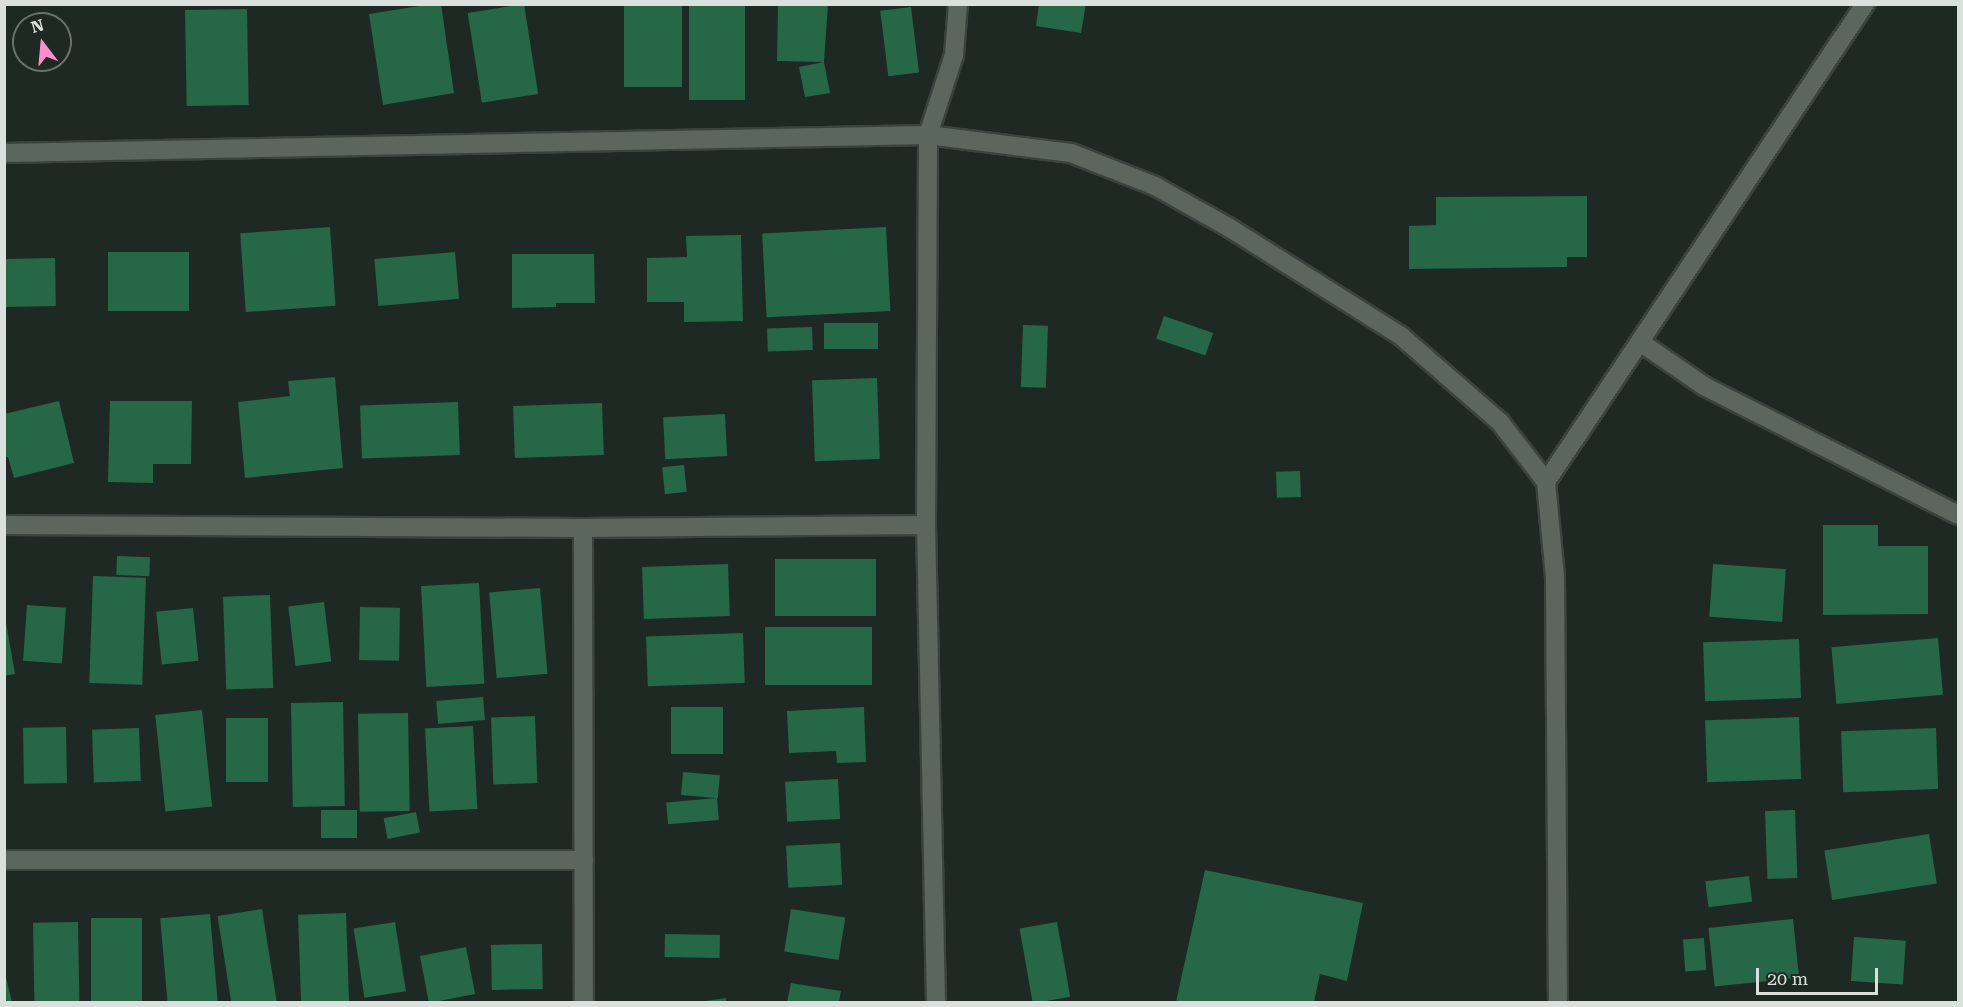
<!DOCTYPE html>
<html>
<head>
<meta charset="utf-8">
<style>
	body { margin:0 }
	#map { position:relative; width:1963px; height:1007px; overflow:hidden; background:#1f2923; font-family:"Roboto Serif",serif }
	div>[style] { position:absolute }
	.building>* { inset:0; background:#256746; transform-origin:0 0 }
	.roads { filter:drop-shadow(2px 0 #3b433e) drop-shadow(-2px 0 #3b433e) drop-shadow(0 2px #3b433e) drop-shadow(0 -2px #3b433e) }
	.minor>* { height:18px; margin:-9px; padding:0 9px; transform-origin:9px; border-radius:9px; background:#5b665f }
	span { translate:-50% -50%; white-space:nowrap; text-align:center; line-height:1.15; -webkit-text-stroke:5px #1f2923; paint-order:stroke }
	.frame { position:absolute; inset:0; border:6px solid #dae0dc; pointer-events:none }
	.north { position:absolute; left:12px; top:12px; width:60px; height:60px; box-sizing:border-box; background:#1f2923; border:2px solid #6a726d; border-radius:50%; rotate:344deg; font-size:16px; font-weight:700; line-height:24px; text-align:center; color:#dae0dc }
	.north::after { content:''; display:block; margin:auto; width:21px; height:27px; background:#fa8fc7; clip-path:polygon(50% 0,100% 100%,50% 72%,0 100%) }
	.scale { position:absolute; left:1756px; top:968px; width:122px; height:27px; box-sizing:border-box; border:3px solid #dae0dc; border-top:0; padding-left:8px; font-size:18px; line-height:21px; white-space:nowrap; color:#dae0dc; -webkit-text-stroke:4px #1f2923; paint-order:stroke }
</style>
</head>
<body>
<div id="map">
	<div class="building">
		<i style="clip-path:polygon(432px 4px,441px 4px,454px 93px,383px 105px,369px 14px)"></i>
		<i style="left:524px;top:4px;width:91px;height:57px;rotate:81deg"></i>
		<i style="left:624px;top:4px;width:58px;height:83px"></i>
		<i style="left:689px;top:4px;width:56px;height:96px"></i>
		<i style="clip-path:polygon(778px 4px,828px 4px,824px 62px,830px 93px,805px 97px,799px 67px,824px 62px,777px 61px)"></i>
		<i style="clip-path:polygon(1039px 4px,1086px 4px,1081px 33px,1036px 26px)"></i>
		<i style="left:911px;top:7px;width:66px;height:31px;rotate:83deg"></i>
		<i style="left:247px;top:9px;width:96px;height:62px;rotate:89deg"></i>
		<i style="clip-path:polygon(1587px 196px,1587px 257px,1567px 257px,1567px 267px,1409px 269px,1409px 226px,1436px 225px,1436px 197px)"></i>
		<i style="left:330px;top:227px;width:79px;height:90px;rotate:86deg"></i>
		<i style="left:886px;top:227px;width:84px;height:124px;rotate:87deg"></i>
		<i style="clip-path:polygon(741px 235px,743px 321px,684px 322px,684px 302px,647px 302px,647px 258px,687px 257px,686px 236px)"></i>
		<i style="left:108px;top:252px;width:81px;height:59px"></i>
		<i style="left:455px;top:252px;width:47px;height:81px;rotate:85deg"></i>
		<i style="clip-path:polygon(512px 254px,594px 254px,595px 303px,556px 303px,556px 307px,512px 308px)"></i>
		<i style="left:55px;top:258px;width:48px;height:51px;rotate:89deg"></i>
		<i style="left:1164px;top:316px;width:52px;height:24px;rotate:19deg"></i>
		<i style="left:878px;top:323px;width:26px;height:54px;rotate:90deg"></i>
		<i style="left:1023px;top:325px;width:25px;height:62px;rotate:2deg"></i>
		<i style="left:812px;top:327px;width:23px;height:45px;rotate:88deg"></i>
		<i style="clip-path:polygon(335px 377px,343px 468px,245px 478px,238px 402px,290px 396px,288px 381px)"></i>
		<i style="left:877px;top:378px;width:81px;height:65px;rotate:88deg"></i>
		<i style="clip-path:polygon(59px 401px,74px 463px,14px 478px,8px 457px,4px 458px,4px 414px)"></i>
		<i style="clip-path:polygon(110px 401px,192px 401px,191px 464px,153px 464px,153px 483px,108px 482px)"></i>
		<i style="left:458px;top:402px;width:53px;height:98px;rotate:88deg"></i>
		<i style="left:602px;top:403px;width:52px;height:89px;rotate:88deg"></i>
		<i style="left:725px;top:414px;width:42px;height:62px;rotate:87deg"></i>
		<i style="left:684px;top:465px;width:27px;height:22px;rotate:84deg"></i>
		<i style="left:1300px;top:471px;width:26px;height:24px;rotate:88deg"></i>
		<i style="clip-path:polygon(1823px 525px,1878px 525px,1878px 546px,1928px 546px,1928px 614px,1823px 615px)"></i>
		<i style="left:117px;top:556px;width:33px;height:19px;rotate:2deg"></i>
		<i style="left:876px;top:559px;width:57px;height:101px;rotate:90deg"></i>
		<i style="left:728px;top:564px;width:52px;height:86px;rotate:88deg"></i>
		<i style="left:1713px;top:564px;width:73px;height:53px;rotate:4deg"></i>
		<i style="left:93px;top:576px;width:53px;height:107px;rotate:2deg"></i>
		<i style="left:479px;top:583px;width:101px;height:58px;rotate:87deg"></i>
		<i style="left:540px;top:588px;width:86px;height:51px;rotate:85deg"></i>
		<i style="left:270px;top:595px;width:93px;height:47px;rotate:88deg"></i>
		<i style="left:324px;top:602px;width:60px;height:36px;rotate:83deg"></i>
		<i style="left:27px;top:605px;width:39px;height:56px;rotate:4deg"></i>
		<i style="left:360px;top:607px;width:40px;height:53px;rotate:1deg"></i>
		<i style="left:193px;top:608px;width:53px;height:37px;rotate:84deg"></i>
		<i style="clip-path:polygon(4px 611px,15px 674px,4px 676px)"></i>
		<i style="left:765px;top:627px;width:107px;height:58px"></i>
		<i style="left:743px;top:633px;width:50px;height:97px;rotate:88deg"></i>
		<i style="left:1938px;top:638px;width:57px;height:107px;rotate:85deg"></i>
		<i style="left:1799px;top:639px;width:59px;height:96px;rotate:88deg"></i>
		<i style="left:483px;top:697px;width:23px;height:47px;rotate:85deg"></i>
		<i style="left:343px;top:702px;width:104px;height:52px;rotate:89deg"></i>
		<i style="left:723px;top:707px;width:47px;height:52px;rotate:90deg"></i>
		<i style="clip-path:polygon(864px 707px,866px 762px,837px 763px,836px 751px,789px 753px,787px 711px)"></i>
		<i style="left:202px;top:710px;width:97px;height:47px;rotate:84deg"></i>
		<i style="left:408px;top:713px;width:98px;height:50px;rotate:89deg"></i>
		<i style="left:535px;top:716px;width:67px;height:44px;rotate:88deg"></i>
		<i style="left:1799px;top:717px;width:62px;height:94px;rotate:88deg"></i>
		<i style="left:268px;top:718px;width:64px;height:42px;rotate:90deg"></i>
		<i style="left:473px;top:726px;width:83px;height:48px;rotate:87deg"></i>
		<i style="left:66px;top:727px;width:56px;height:43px;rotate:89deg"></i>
		<i style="left:139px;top:728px;width:53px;height:47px;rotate:88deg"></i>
		<i style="left:1936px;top:728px;width:61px;height:95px;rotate:88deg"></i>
		<i style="left:683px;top:772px;width:37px;height:23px;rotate:5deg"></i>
		<i style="left:838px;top:779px;width:40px;height:53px;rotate:87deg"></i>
		<i style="left:717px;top:798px;width:22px;height:51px;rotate:85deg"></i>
		<i style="left:357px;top:810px;width:28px;height:36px;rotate:90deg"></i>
		<i style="left:1795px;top:810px;width:68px;height:30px;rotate:88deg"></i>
		<i style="left:416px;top:812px;width:21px;height:33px;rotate:79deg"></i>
		<i style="left:1929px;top:834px;width:50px;height:106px;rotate:81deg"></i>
		<i style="left:840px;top:843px;width:42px;height:54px;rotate:87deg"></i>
		<i style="clip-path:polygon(1205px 870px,1363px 903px,1347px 981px,1320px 974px,1314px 1002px,1176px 1002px)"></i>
		<i style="left:1749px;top:876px;width:26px;height:44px;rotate:83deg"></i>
		<i style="left:262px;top:909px;width:94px;height:45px;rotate:81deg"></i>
		<i style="left:791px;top:909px;width:55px;height:43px;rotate:9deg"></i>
		<i style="left:346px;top:913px;width:89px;height:48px;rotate:88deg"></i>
		<i style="left:210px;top:914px;width:88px;height:50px;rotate:85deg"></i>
		<i style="left:142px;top:918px;width:84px;height:51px;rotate:90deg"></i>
		<i style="left:1793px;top:919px;width:59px;height:85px;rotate:84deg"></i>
		<i style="left:78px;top:922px;width:80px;height:45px;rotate:89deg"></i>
		<i style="left:395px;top:922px;width:70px;height:42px;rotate:81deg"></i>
		<i style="left:1057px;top:922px;width:76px;height:38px;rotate:80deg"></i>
		<i style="left:665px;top:934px;width:55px;height:23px;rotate:1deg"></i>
		<i style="left:1854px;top:937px;width:52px;height:44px;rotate:4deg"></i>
		<i style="left:1704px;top:938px;width:32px;height:21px;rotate:86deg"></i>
		<i style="left:542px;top:944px;width:45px;height:51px;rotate:89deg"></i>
		<i style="left:466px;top:947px;width:48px;height:47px;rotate:79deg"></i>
		<i style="clip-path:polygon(5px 973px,12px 1002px,4px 1002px)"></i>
		<i style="clip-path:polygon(791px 983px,841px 991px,839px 1002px,787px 1002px)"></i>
		<i style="clip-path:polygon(726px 998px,726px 1002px,705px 1002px,705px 1001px)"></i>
	</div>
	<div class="roads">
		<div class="minor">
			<i style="left:4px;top:153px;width:924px;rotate:-1.12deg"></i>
			<i style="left:928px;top:135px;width:144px;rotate:7.2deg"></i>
			<i style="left:1071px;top:153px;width:90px;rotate:21.4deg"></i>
			<i style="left:1155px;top:186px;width:84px;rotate:29.3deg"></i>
			<i style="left:1228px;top:227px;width:204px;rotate:32.2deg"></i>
			<i style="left:1401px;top:336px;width:131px;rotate:41deg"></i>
			<i style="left:1500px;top:422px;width:76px;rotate:52.5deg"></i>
			<i style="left:1546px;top:482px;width:95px;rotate:84.6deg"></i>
			<i style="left:1555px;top:577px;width:425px;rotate:89.6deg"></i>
			<i style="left:1640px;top:342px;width:78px;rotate:34.5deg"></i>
			<i style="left:1704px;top:386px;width:285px;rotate:26.9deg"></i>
			<i style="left:1546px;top:482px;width:575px;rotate:-56.28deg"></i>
			<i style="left:4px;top:525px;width:579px;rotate:0.3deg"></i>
			<i style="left:583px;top:528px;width:343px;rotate:-0.5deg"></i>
			<i style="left:583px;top:528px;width:474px;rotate:89.9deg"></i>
			<i style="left:4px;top:860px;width:580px"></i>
			<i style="left:936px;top:1002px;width:477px;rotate:-91.2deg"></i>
			<i style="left:926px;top:525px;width:390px;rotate:-89.7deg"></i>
			<i style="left:928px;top:135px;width:84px;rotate:-72deg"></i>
			<i style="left:954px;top:55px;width:51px;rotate:-85.5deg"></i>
		</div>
	</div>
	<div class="frame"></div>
	<div class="north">N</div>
	<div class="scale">20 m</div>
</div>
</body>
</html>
